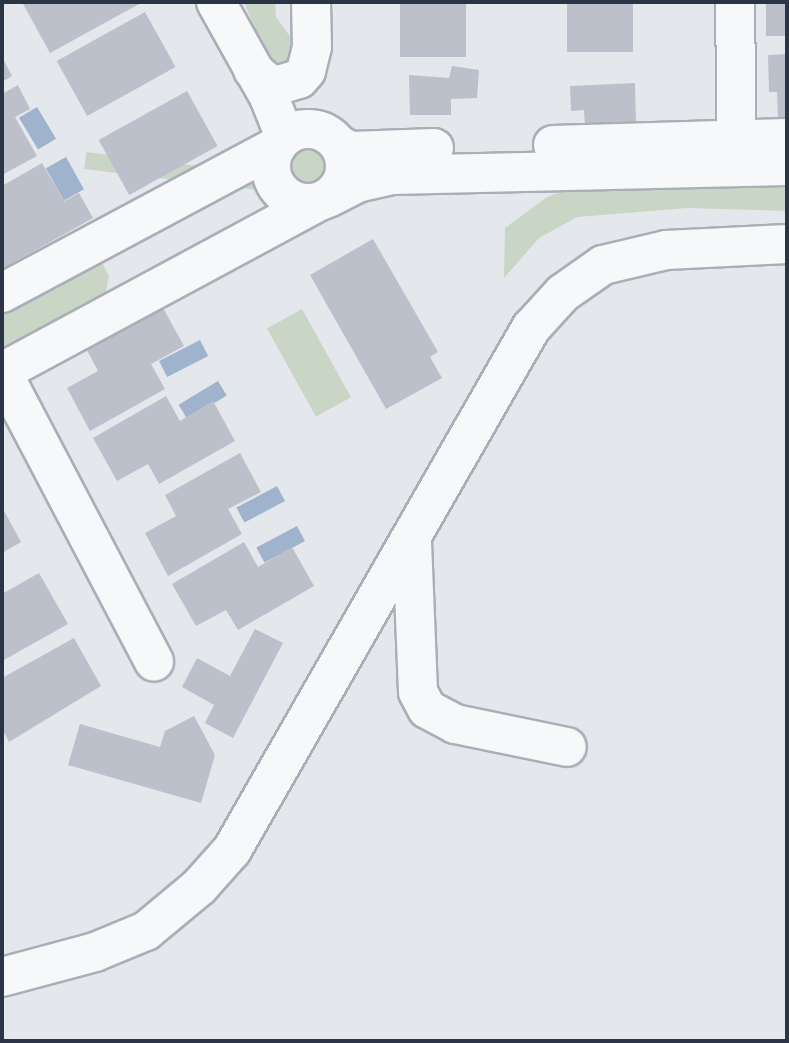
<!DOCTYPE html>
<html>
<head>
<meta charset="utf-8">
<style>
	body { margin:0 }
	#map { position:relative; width:789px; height:1043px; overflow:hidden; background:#e4e7ec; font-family:Montserrat,sans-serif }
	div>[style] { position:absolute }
	.green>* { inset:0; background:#c9d6c5; transform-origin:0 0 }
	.round { border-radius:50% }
	.water>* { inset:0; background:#9fb4cc; transform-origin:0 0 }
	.building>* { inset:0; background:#bbc0ca; transform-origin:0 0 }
	.roads { filter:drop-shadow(2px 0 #a9aeb7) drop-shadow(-2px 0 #a9aeb7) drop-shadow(0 2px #a9aeb7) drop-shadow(0 -2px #a9aeb7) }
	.minor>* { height:38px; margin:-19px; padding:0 19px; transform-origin:19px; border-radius:19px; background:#f7f8fa }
	.minor>.ring { margin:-19px; padding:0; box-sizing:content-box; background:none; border:38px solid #f7f8fa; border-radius:50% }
	span { translate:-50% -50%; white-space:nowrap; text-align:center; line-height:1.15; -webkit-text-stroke:5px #f4f6f9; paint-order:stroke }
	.frame { position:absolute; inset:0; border:4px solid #2b3445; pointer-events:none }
</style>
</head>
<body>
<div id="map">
	<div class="green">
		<i style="clip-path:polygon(244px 2px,275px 2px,276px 17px,294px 42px,289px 65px,271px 68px)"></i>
		<i class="round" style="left:285px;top:141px;width:48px;height:48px"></i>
		<i style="left:257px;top:173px;width:17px;height:172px;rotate:97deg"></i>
		<i style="clip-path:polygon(787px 181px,787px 211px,688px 208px,577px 217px,539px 238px,504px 278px,505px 228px,547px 197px,572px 188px)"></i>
		<i style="clip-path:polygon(100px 259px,109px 276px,105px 297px,3px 352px,2px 312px)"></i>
		<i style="left:302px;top:309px;width:101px;height:40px;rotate:61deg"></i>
	</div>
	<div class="water">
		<i style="left:37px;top:107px;width:37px;height:21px;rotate:59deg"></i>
		<i style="left:66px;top:157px;width:37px;height:23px;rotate:61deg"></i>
		<i style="left:200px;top:340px;width:18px;height:46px;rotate:63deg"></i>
		<i style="left:218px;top:381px;width:17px;height:46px;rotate:59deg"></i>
		<i style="left:277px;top:486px;width:17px;height:46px;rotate:62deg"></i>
		<i style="left:297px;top:526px;width:17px;height:46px;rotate:62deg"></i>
	</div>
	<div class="building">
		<i style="clip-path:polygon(22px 2px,137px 2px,139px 4px,50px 53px)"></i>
		<i style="left:400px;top:2px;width:66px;height:55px"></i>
		<i style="left:567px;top:2px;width:66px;height:50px"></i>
		<i style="left:766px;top:2px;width:21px;height:34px"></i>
		<i style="left:145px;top:12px;width:63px;height:101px;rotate:61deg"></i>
		<i style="clip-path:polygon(787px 54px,787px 121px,778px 121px,777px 92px,769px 92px,768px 55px)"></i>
		<i style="clip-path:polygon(2px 57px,12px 76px,2px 82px)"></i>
		<i style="clip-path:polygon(452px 66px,479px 70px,477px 98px,451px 99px,451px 115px,410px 115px,409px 75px,449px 78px)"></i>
		<i style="clip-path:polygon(635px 83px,636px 124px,585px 126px,584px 110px,571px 111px,570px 86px)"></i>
		<i style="clip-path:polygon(18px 85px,30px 109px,15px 117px,37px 156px,2px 175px,2px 94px)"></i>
		<i style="left:187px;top:91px;width:63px;height:101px;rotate:61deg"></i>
		<i style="clip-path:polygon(42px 163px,64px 201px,79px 193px,93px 218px,2px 269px,2px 186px)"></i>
		<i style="clip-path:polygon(373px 239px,438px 352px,430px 357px,442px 378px,386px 409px,310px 275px)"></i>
		<i style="clip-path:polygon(163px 308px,184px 346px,151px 364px,165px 389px,90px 431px,67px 388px,98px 371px,87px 350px)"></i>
		<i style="clip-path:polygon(166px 396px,180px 421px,213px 401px,235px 441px,159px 484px,148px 464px,117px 481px,93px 438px)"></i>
		<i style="clip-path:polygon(240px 453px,261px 492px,228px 509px,242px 534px,168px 576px,145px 533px,176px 516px,165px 495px)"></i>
		<i style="clip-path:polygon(2px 507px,21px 542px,2px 553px)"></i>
		<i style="clip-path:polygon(244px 542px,258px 567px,292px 547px,314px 586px,238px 630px,226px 610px,196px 626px,172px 584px)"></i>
		<i style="clip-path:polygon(39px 573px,68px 624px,2px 661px,2px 594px)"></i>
		<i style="clip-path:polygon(255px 629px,283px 643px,233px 738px,205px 723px,214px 705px,182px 687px,197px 658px,230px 676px)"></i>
		<i style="clip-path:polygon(74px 638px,101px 686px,9px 742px,2px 728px,2px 678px)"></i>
		<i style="clip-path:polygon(194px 716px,215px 755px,201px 803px,68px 765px,80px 724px,160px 747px,165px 731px)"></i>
	</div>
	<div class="roads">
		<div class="minor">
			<i style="left:216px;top:2px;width:109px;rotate:60.8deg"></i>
			<i style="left:269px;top:97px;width:43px;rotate:68.2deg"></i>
			<i style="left:735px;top:2px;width:162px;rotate:89.3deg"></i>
			<i style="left:253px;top:70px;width:20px;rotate:41deg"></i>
			<i style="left:268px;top:83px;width:11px;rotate:10deg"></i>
			<i style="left:279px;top:85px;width:21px;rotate:-17deg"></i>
			<i style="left:299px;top:79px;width:11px;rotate:-49deg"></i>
			<i style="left:306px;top:71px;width:25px;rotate:-76deg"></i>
			<i style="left:312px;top:47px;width:45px;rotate:-91.3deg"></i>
			<i class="ring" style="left:271px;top:129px;width:36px;height:36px"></i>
			<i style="left:339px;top:145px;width:13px;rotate:27deg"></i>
			<i style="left:351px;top:151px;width:83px;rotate:-2.1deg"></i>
			<i style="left:553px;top:145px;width:234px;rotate:-1.7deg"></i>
			<i style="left:328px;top:198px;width:33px;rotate:-27deg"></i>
			<i style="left:357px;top:183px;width:36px;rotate:-13deg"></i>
			<i style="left:392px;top:175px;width:395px;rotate:-1.3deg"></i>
			<i style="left:2px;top:293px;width:312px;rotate:-28.1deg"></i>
			<i style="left:2px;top:372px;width:357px;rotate:-28.3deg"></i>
			<i style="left:2px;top:372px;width:327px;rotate:62.3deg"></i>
			<i style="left:412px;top:542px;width:150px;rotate:87.7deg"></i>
			<i style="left:418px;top:692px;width:19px;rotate:62deg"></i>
			<i style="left:427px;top:709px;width:32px;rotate:28deg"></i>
			<i style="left:455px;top:724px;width:114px;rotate:11.6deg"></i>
			<i style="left:2px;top:977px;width:96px;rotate:-15deg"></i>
			<i style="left:95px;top:952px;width:55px;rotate:-22.4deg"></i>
			<i style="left:146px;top:931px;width:69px;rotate:-39.7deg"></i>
			<i style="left:199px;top:887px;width:50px;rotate:-48.3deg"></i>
			<i style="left:232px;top:850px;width:602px;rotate:-60.2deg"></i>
			<i style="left:531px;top:328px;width:47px;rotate:-47.6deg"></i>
			<i style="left:563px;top:293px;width:49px;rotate:-35deg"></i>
			<i style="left:603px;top:265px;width:65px;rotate:-13.4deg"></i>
			<i style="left:666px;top:250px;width:121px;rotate:-2.8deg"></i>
		</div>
	</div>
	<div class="frame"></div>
</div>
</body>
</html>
